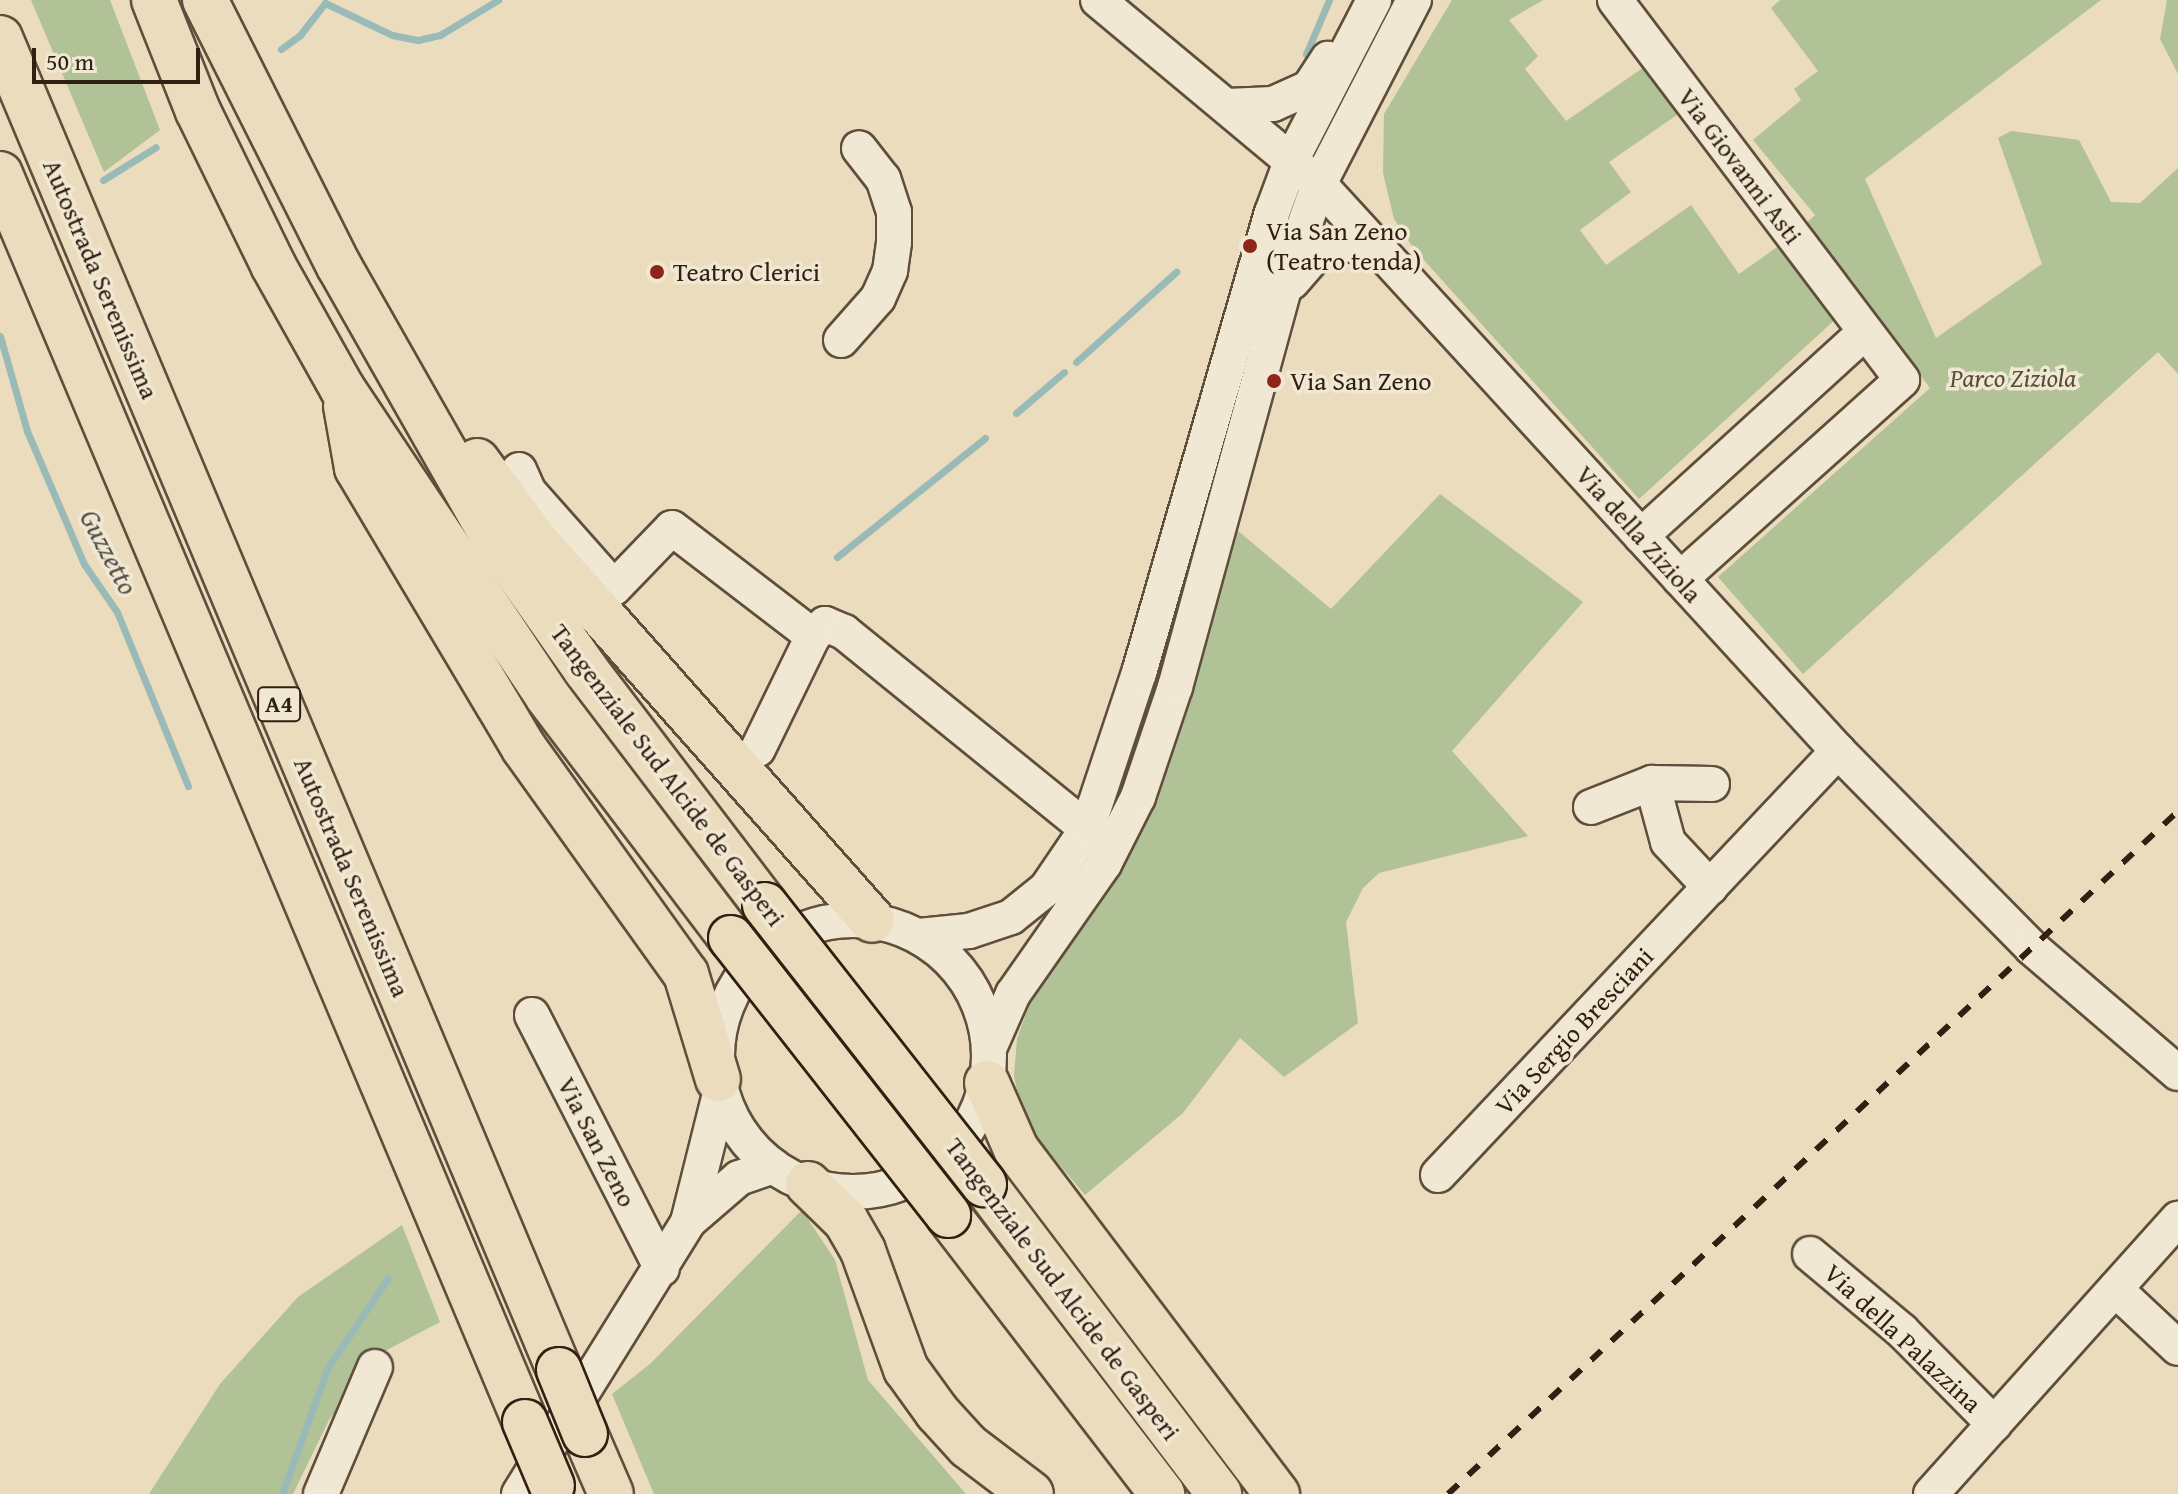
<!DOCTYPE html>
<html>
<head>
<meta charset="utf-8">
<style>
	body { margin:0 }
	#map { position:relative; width:2178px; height:1494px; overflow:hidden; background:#eadcbd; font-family:"Gentium Book Plus",serif }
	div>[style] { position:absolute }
	.green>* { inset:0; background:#b0c296 }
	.stream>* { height:7px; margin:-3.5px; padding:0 3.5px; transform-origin:3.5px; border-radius:3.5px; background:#9abab8 }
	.roads { filter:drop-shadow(2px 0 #5f4e3c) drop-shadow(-2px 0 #5f4e3c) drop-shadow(0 2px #5f4e3c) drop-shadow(0 -2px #5f4e3c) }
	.minor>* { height:34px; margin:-17px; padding:0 17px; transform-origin:17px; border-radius:17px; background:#f1e8d4 }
	.minor>.ring { margin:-17px; padding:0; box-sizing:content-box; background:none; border:34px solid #f1e8d4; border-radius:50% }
	.highway>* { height:44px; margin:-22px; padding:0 22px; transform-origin:22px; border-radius:22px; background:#eadcbd }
	.rail>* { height:6px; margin-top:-3px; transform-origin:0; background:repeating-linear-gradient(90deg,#311f11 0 14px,transparent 0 28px) }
	.bridges { filter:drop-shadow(2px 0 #311f11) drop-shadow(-2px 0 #311f11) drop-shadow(0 2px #311f11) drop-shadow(0 -2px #311f11) }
	.highway-bridge>* { height:44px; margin:-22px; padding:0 22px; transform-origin:22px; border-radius:22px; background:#eadcbd }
	.dots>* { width:22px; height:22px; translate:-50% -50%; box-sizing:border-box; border:4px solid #f1e8d4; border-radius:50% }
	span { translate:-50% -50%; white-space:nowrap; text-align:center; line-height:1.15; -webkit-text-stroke:7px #f1e8d4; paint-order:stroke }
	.shield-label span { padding:2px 6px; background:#f1e8d4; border:2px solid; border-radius:6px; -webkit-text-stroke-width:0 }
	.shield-label { font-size:24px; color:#311f11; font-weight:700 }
	.street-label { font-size:26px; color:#311f11 }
	.poi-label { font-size:26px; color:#311f11 }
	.left { translate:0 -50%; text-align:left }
	.park-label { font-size:26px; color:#575039; font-style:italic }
	.water-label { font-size:28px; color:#504e43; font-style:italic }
	.scale { position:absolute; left:32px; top:48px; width:168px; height:36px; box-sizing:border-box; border:4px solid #311f11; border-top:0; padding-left:10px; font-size:24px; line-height:28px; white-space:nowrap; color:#311f11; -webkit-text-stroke:6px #f1e8d4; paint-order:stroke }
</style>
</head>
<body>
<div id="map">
	<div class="green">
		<i style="clip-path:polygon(31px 0,110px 0,160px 130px,104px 172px)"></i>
		<i style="clip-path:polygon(1452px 0,1543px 0,1509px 20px,1538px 56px,1525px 69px,1566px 121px,1650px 63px,1684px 110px,1609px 162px,1631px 192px,1580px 230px,1606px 265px,1691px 205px,1739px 274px,1783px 243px,1838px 317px,1639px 499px,1414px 249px,1394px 219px,1383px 173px,1384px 114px)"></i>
		<i style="clip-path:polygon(1780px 0,2101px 0,1865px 179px,1936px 338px,2042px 264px,1998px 138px,2011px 131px,2079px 140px,2111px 202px,2140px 203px,2178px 168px,2178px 374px,2158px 352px,1803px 674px,1718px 577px,1930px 388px,1805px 224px,1815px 215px,1753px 140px,1801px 100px,1794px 89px,1818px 71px,1771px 8px)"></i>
		<i style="clip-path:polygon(2167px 0,2178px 0,2178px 74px,2160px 39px)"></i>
		<i style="clip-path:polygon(1440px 494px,1583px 602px,1452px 751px,1528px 836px,1379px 873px,1363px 888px,1346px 922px,1358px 1023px,1284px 1077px,1240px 1038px,1183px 1113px,1085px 1195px,1024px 1123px,1014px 1076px,1017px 1039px,1031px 999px,1116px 879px,1153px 802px,1183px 718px,1237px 530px,1331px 609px)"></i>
		<i style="clip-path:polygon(802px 1210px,835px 1260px,868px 1380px,966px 1494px,654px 1494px,612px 1394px,650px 1364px)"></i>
		<i style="clip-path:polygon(402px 1225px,440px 1322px,383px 1352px,329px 1420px,293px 1494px,149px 1494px,220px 1384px,298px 1297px)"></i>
	</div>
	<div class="stream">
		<i style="left:281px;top:49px;width:24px;rotate:-36deg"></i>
		<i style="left:300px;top:35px;width:41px;rotate:-52deg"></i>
		<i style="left:325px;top:3px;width:74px;rotate:25.5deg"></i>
		<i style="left:392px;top:35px;width:26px;rotate:11deg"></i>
		<i style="left:418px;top:40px;width:23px;rotate:-13deg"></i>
		<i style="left:440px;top:35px;width:68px;rotate:-31.1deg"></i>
		<i style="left:1306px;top:54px;width:59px;rotate:-66.9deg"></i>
		<i style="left:103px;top:180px;width:62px;rotate:-31.9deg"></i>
		<i style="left:0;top:336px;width:99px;rotate:74.1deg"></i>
		<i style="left:27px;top:431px;width:145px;rotate:66.8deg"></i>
		<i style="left:84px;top:564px;width:58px;rotate:55.5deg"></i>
		<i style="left:117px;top:612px;width:188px;rotate:67.8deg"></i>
		<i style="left:1076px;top:362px;width:135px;rotate:-42deg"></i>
		<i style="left:1016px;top:413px;width:63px;rotate:-40.5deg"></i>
		<i style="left:837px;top:557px;width:190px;rotate:-38.8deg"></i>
		<i style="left:282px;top:1494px;width:133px;rotate:-70.2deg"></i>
		<i style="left:327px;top:1369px;width:110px;rotate:-56.2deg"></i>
	</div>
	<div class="roads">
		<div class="minor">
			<i style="left:1098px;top:0;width:288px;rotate:39.8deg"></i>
			<i style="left:1319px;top:184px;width:769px;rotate:47.53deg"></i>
			<i style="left:1838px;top:751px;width:276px;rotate:45.4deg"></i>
			<i style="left:2032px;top:948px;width:192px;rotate:40.6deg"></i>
			<i style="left:1615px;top:0;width:476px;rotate:52.9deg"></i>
			<i style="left:1902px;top:380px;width:298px;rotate:138.1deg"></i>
			<i style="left:1227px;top:106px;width:46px;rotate:-2.5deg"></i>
			<i style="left:1273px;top:104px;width:39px;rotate:-24deg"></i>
			<i style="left:1309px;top:88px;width:35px;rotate:-57deg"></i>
			<i style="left:1292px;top:282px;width:48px;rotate:-49.3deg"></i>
			<i style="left:1323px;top:246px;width:23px;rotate:-5deg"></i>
			<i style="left:1346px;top:244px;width:34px;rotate:10deg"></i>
			<i style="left:841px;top:340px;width:56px;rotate:-48.6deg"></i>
			<i style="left:878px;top:298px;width:30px;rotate:-66deg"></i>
			<i style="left:890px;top:271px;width:29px;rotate:-82deg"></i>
			<i style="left:894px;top:242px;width:30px;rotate:-90deg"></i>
			<i style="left:894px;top:212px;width:35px;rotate:-108deg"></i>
			<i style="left:883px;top:179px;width:39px;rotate:-128deg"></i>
			<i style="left:519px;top:470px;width:24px;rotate:66deg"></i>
			<i style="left:529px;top:492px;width:128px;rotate:48.5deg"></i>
			<i style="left:614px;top:588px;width:83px;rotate:-46deg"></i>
			<i style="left:672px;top:528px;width:178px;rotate:37.5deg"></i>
			<i style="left:813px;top:636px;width:126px;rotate:116deg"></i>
			<i style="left:1641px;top:536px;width:302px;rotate:-42.3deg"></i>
			<i style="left:813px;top:636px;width:17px;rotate:-45deg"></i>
			<i style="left:825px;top:624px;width:21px;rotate:23deg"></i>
			<i style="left:844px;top:632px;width:313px;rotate:39deg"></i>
			<i style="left:1652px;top:783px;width:61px;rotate:74.8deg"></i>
			<i style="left:1668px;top:842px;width:62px;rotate:47deg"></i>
			<i style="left:1591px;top:807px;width:66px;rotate:-21.5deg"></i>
			<i style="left:1652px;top:783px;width:60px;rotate:1deg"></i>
			<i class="ring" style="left:717px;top:920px;width:238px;height:238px"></i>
			<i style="left:919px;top:936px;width:50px;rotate:-5.7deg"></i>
			<i style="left:969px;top:931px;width:44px;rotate:-18.4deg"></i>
			<i style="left:1011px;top:917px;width:45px;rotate:-38.7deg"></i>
			<i style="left:1046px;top:889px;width:73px;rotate:-55.7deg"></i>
			<i style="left:1087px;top:829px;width:164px;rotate:-71.6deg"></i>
			<i style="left:1139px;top:673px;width:479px;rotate:-73.9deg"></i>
			<i style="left:1272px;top:213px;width:58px;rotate:-69.7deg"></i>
			<i style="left:1292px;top:159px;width:179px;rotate:-62.7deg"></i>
			<i style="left:532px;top:1015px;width:285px;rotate:62.9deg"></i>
			<i style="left:991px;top:1044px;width:55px;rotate:-66.3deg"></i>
			<i style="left:1013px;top:994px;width:159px;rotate:-55deg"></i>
			<i style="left:1104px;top:864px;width:75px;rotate:-63.1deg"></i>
			<i style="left:1138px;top:797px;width:116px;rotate:-71.4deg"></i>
			<i style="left:1175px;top:687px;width:446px;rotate:-74.7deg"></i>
			<i style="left:1293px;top:257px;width:77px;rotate:-70.4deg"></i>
			<i style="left:1319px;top:184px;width:207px;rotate:-62.7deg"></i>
			<i style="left:1438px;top:1175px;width:583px;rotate:-46.67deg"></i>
			<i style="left:688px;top:1222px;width:136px;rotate:-76deg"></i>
			<i style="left:1810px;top:1254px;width:120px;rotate:39.9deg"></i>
			<i style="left:1902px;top:1331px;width:131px;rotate:45.3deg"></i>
			<i style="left:2115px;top:1289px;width:86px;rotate:43.1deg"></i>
			<i style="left:321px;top:1494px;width:138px;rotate:-67deg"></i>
			<i style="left:519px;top:1494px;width:320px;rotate:-58.1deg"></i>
			<i style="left:688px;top:1222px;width:67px;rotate:-40.8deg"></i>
			<i style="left:739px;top:1178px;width:36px;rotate:-19deg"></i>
			<i style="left:1931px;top:1494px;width:370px;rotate:-48.1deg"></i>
		</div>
		<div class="highway">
			<i style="left:154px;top:0;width:119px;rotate:68.4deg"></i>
			<i style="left:198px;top:111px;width:171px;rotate:64deg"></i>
			<i style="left:273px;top:265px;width:141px;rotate:60.7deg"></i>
			<i style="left:342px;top:388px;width:371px;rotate:56.3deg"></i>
			<i style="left:548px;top:697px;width:303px;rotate:52.8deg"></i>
			<i style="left:205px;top:0;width:298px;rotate:63.3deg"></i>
			<i style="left:339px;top:266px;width:314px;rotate:60.4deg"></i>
			<i style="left:494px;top:539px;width:160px;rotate:54.9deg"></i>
			<i style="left:586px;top:670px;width:295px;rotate:52.7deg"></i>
			<i style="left:0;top:38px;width:1445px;rotate:67.23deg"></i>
			<i style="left:0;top:174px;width:1354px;rotate:67.18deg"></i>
			<i style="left:346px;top:406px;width:63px;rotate:79.9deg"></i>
			<i style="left:357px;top:468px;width:326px;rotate:59.2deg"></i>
			<i style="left:524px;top:748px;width:278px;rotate:54.4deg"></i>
			<i style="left:686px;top:974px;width:110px;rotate:73.1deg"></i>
			<i style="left:477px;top:461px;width:97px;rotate:53.8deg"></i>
			<i style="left:534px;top:539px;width:509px;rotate:48.42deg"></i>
			<i style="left:987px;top:1083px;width:72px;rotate:66.3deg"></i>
			<i style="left:1016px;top:1149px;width:433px;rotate:52.9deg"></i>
			<i style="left:808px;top:1184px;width:53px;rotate:44.2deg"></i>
			<i style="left:846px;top:1221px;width:34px;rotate:60deg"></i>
			<i style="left:863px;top:1251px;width:126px;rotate:70deg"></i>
			<i style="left:906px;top:1369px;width:53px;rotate:54.2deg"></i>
			<i style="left:937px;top:1412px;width:46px;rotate:47.6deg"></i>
			<i style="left:968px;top:1446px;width:79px;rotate:37.3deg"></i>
			<i style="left:984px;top:1184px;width:389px;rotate:52.8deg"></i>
			<i style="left:948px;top:1215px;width:352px;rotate:52.5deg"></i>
			<i style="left:585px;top:1434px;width:65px;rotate:66.6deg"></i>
		</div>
	</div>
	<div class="rail">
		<i style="left:1448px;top:1494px;width:1000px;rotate:-43.09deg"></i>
	</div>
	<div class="bridges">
		<div class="highway-bridge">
			<i style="left:765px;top:905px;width:355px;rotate:51.9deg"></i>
			<i style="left:731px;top:938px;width:352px;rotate:51.9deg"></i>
			<i style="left:559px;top:1370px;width:69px;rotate:67.9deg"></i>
			<i style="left:525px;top:1422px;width:69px;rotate:67.1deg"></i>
		</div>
	</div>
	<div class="dots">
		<i style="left:1250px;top:246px;background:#8f2418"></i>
		<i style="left:657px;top:272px;background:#8f2418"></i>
		<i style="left:1274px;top:381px;background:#8f2418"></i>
	</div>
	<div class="shield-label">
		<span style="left:279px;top:704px">A4</span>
	</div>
	<div class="street-label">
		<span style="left:1740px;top:166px;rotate:53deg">Via Giovanni Asti</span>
		<span style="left:101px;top:279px;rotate:67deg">Autostrada Serenissima</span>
		<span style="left:1639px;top:534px;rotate:48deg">Via della Ziziola</span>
		<span style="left:668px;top:775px;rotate:53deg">Tangenziale Sud Alcide de Gasperi</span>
		<span style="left:352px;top:877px;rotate:67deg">Autostrada Serenissima</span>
		<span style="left:1574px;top:1031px;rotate:-47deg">Via Sergio Bresciani</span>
		<span style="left:597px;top:1142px;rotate:63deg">Via San Zeno</span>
		<span style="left:1063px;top:1289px;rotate:53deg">Tangenziale Sud Alcide de Gasperi</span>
		<span style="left:1903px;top:1338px;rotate:43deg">Via della Palazzina</span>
	</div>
	<div class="poi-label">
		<span class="left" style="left:1266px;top:246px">Via San Zeno<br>(Teatro tenda)</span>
		<span class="left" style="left:673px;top:272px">Teatro Clerici</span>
		<span class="left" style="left:1290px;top:381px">Via San Zeno</span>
	</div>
	<div class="park-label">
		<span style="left:2013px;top:378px">Parco Ziziola</span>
	</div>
	<div class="water-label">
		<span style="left:109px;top:552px;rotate:62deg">Guzzetto</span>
	</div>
	<div class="scale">50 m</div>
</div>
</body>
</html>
